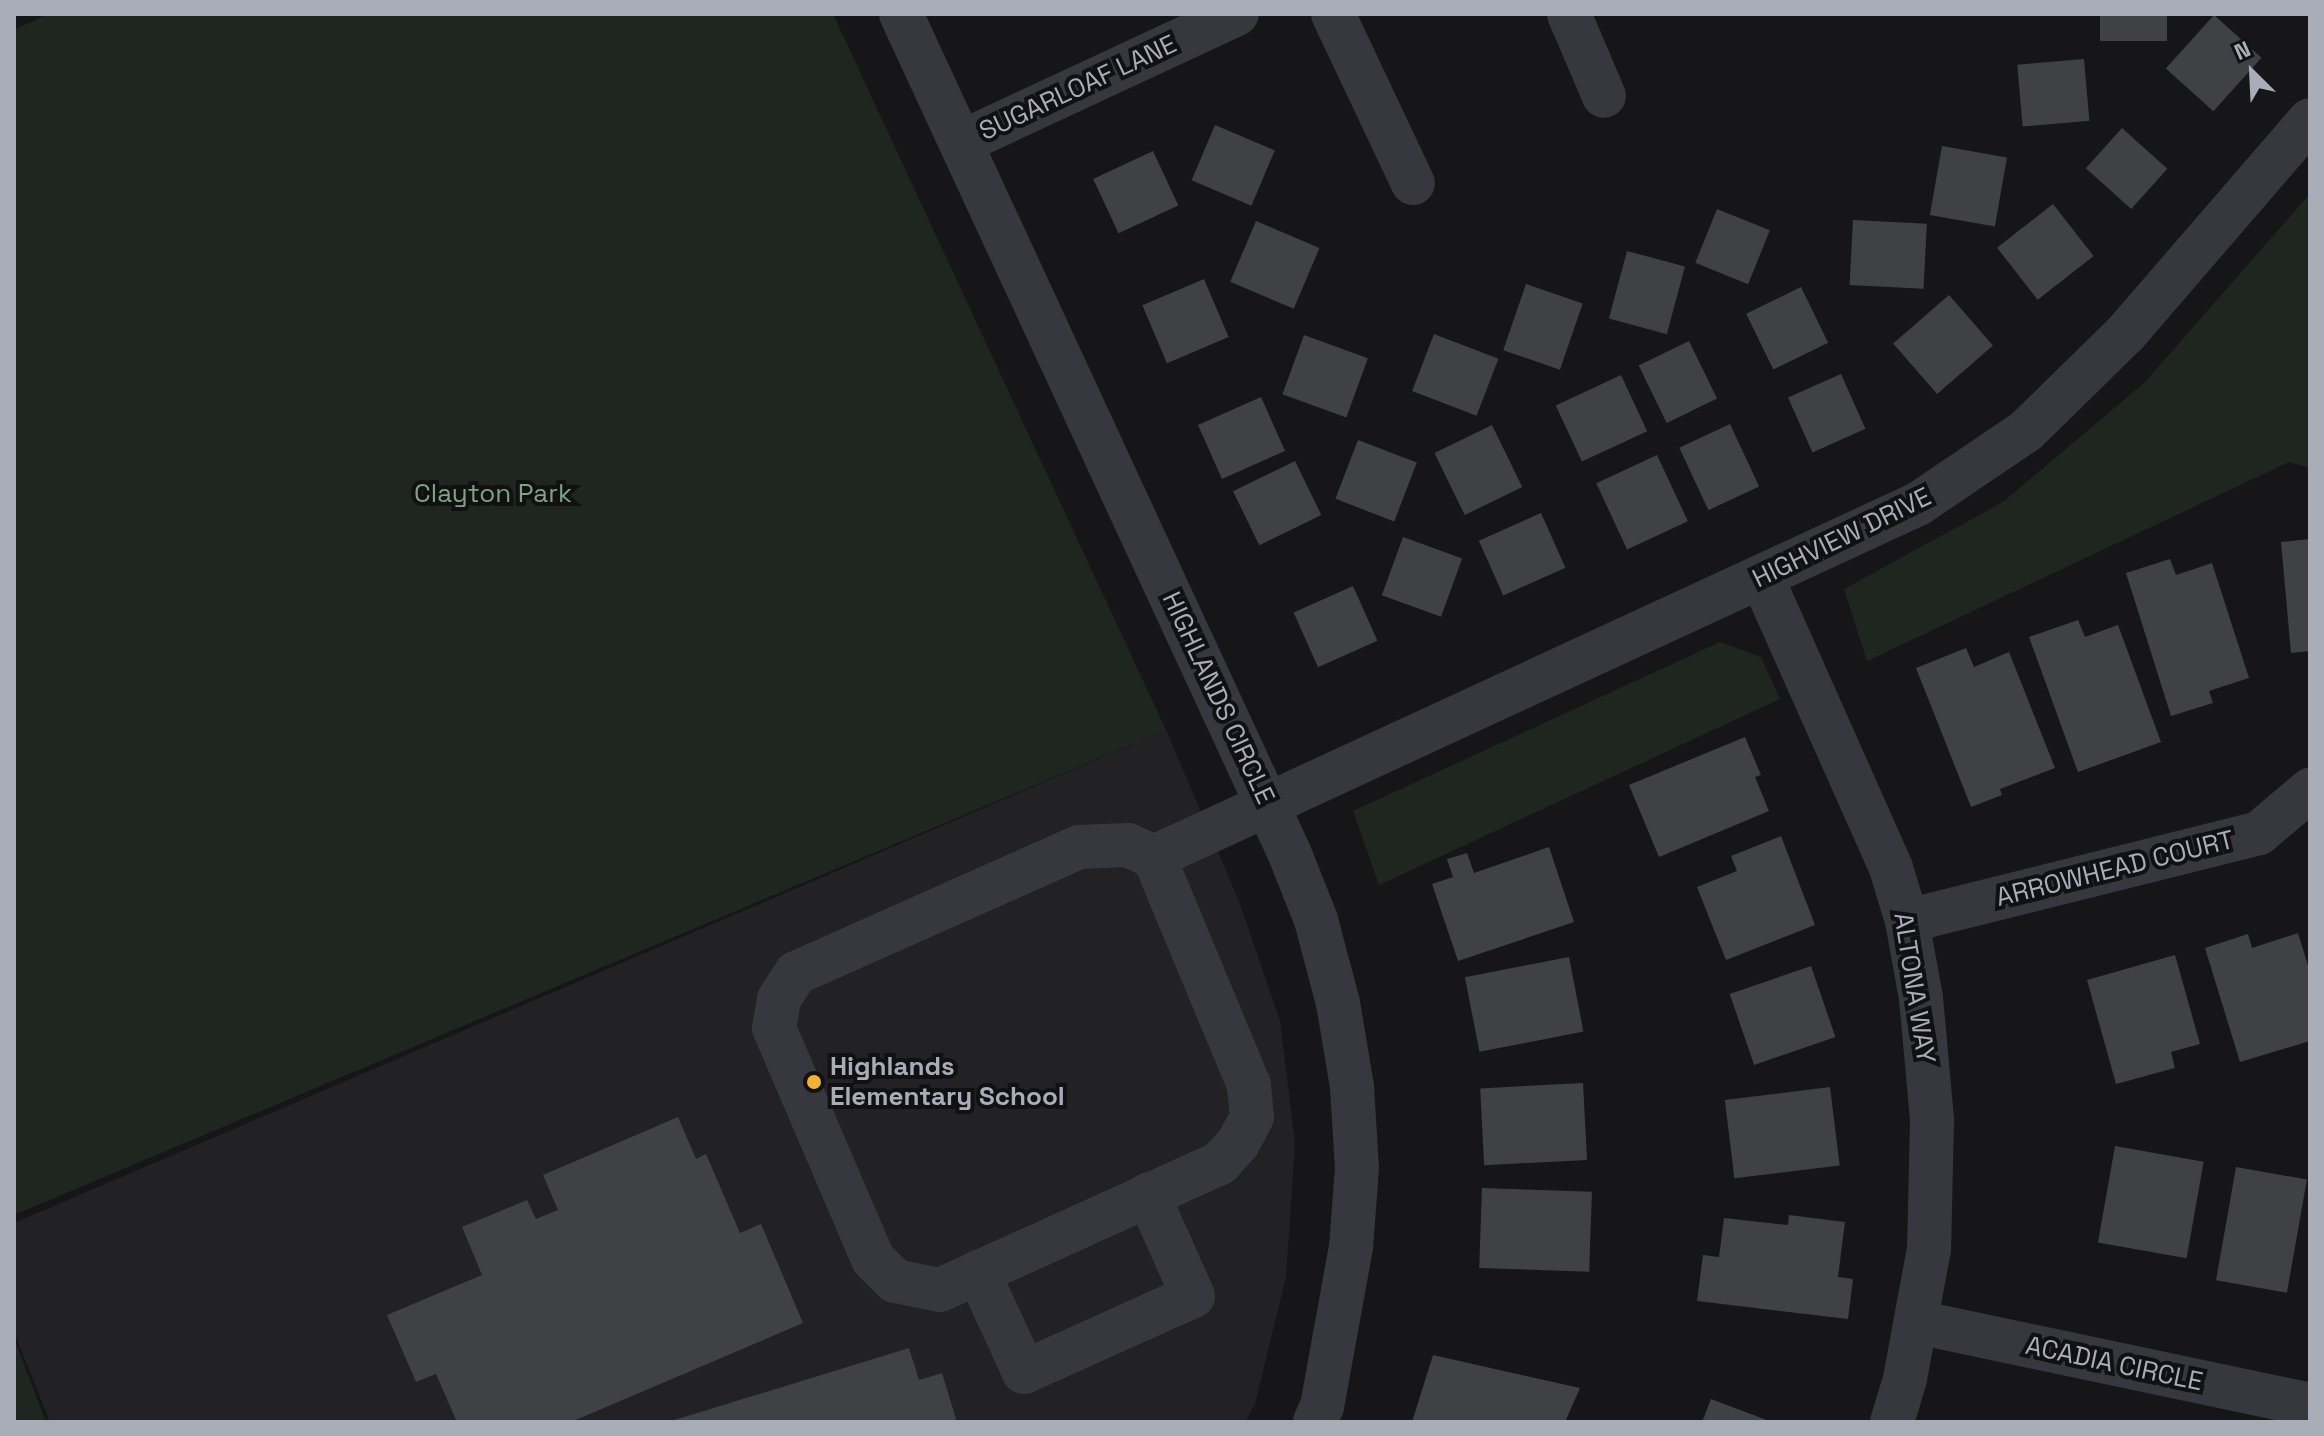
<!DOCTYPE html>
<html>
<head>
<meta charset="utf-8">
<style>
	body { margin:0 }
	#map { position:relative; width:2324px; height:1436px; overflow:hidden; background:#161618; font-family:"Space Grotesk",sans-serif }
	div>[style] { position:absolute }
	.built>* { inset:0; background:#222225 }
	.green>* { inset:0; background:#1e261f }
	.building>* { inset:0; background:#404145; transform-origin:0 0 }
	.minor>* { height:44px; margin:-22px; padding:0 22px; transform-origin:22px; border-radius:22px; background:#37383d }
	.dots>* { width:22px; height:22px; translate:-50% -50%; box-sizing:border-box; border:4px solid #111113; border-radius:50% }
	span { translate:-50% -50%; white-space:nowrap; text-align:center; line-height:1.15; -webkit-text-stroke:8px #111113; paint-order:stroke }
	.street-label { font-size:26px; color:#a8adb8 }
	.park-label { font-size:26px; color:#7fa381 }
	.poi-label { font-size:26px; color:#a8adb8; font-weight:700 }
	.left { translate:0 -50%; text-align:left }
	.frame { position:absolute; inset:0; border:16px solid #a8adb8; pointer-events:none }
	.north { position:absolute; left:2212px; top:32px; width:80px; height:80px; -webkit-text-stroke:6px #111113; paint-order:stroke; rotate:336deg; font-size:22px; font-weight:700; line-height:32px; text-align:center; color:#a8adb8 }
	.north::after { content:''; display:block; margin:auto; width:28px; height:36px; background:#a8adb8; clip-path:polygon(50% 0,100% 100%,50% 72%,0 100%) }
</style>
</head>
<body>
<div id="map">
	<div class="built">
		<i style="clip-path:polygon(1166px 730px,1239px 901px,1280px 1021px,1295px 1143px,1286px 1277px,1255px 1404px,1245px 1422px,50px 1422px,14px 1332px,14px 1223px)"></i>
	</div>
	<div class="green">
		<i style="clip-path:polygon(48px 14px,833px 14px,1166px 730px,14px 1215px,14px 30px)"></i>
		<i style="clip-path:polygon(2310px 194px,2310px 468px,2289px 462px,1867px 661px,1844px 589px,2003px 502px,2144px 383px)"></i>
		<i style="clip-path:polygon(1720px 642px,1761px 657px,1780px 699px,1379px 885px,1353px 811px)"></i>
		<i style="clip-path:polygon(14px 1338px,46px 1422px,14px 1422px)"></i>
	</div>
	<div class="building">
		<i style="left:2100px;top:14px;width:67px;height:27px"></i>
		<i style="left:2214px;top:15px;width:64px;height:72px;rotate:42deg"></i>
		<i style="left:2084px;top:59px;width:62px;height:67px;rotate:85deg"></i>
		<i style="left:1215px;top:125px;width:65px;height:60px;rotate:23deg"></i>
		<i style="left:2122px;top:128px;width:61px;height:54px;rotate:42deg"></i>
		<i style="left:1942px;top:146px;width:66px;height:70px;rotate:10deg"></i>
		<i style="left:1153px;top:151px;width:60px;height:66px;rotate:65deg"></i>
		<i style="left:2053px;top:204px;width:66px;height:71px;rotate:52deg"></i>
		<i style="left:1717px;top:209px;width:57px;height:58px;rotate:22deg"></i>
		<i style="left:1853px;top:220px;width:74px;height:65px;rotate:3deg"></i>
		<i style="left:1256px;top:221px;width:69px;height:66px;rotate:23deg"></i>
		<i style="left:1627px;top:251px;width:60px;height:70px;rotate:15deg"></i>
		<i style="left:1204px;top:279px;width:63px;height:67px;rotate:67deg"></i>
		<i style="left:1526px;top:284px;width:60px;height:70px;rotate:19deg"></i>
		<i style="left:1801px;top:287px;width:62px;height:61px;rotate:64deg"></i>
		<i style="left:1949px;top:295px;width:67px;height:74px;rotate:49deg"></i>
		<i style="left:1434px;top:334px;width:69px;height:61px;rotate:21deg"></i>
		<i style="left:1304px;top:335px;width:68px;height:63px;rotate:20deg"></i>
		<i style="left:1689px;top:341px;width:64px;height:56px;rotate:64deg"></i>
		<i style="left:1841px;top:374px;width:60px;height:58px;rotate:66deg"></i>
		<i style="left:1621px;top:375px;width:62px;height:72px;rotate:65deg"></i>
		<i style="left:1261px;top:397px;width:59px;height:69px;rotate:66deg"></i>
		<i style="left:1730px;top:424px;width:69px;height:56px;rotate:65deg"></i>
		<i style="left:1492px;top:425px;width:69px;height:64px;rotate:64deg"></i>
		<i style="left:1358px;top:440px;width:63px;height:63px;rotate:21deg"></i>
		<i style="left:1657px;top:455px;width:73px;height:67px;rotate:65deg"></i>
		<i style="left:1295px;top:461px;width:60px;height:69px;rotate:64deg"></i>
		<i style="left:1541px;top:513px;width:60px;height:68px;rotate:66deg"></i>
		<i style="left:1403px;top:537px;width:63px;height:62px;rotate:20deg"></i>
		<i style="clip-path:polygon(2310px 539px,2310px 651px,2291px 653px,2281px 542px)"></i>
		<i style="clip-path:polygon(2170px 559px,2176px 575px,2212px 563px,2249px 678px,2209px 691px,2213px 703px,2171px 716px,2126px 573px)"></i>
		<i style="left:1353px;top:586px;width:60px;height:65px;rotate:66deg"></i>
		<i style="clip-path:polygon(2078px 620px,2085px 637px,2118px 625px,2161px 742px,2078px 772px,2029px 637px)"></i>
		<i style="clip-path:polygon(1966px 648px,1974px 667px,2009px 652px,2055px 768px,2000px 789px,2002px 795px,1971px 807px,1916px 668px)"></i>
		<i style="clip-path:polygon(1745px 737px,1761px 775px,1755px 777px,1769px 811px,1659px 857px,1629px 785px)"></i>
		<i style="clip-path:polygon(1781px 836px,1815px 925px,1726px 960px,1697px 887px,1737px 871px,1731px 856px)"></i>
		<i style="clip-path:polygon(1549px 847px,1574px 922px,1458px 961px,1432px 884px,1453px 877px,1447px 859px,1467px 853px,1474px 873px)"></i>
		<i style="clip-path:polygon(2298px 933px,2310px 972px,2310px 1041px,2240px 1062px,2205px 948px,2248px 934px,2252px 948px)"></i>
		<i style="clip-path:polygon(2175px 955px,2200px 1044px,2171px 1052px,2175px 1068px,2116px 1084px,2087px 980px)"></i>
		<i style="left:1569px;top:957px;width:76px;height:106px;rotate:79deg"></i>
		<i style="left:1811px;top:966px;width:75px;height:86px;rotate:71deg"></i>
		<i style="left:1583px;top:1083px;width:77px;height:103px;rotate:87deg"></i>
		<i style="left:1830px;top:1087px;width:79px;height:106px;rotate:83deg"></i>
		<i style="clip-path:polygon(678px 1117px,696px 1159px,706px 1154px,740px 1233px,761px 1224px,803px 1323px,571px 1422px,457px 1422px,436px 1374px,416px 1382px,387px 1315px,482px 1275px,462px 1227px,527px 1200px,536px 1219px,558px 1210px,543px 1175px)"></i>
		<i style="left:2115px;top:1146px;width:90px;height:98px;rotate:10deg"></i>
		<i style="left:2236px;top:1167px;width:72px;height:115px;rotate:10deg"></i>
		<i style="left:1482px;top:1188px;width:110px;height:80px;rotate:2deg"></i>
		<i style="clip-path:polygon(1789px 1215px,1845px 1222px,1838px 1277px,1853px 1279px,1848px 1319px,1697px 1301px,1703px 1255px,1719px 1257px,1724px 1218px,1788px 1225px)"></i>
		<i style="clip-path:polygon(909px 1348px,919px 1380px,942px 1373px,957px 1422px,668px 1422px)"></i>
		<i style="clip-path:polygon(1433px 1355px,1580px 1388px,1565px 1422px,1412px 1422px)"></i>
		<i style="clip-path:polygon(1711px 1399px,1772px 1422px,1702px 1422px)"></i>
	</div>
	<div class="minor">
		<i style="left:901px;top:14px;width:923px;rotate:65.16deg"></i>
		<i style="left:1289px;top:852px;width:73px;rotate:68.3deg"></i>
		<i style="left:1316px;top:920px;width:86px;rotate:75.2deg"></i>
		<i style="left:1338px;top:1003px;width:85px;rotate:80.5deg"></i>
		<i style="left:1352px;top:1087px;width:81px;rotate:86.5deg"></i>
		<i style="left:1357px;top:1168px;width:79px;rotate:94.3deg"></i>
		<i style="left:1351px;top:1247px;width:162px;rotate:100.3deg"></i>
		<i style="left:1322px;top:1406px;width:17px;rotate:114deg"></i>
		<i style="left:1333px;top:14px;width:187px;rotate:64.7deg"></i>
		<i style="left:1569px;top:14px;width:89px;rotate:66.9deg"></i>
		<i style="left:962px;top:142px;width:303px;rotate:-25deg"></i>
		<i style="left:1762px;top:578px;width:317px;rotate:66deg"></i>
		<i style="left:1891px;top:868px;width:55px;rotate:73.2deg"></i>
		<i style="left:1907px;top:921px;width:78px;rotate:79.7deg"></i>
		<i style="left:1921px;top:998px;width:122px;rotate:84.8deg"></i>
		<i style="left:1932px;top:1120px;width:129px;rotate:91.3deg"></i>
		<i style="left:1929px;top:1249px;width:132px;rotate:100.5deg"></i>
		<i style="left:1905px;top:1379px;width:45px;rotate:106.8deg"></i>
		<i style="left:1154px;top:857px;width:247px;rotate:67.4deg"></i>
		<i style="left:1249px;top:1085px;width:32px;rotate:85deg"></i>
		<i style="left:1252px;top:1117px;width:30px;rotate:118deg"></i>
		<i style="left:1238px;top:1143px;width:27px;rotate:132deg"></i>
		<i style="left:1220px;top:1163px;width:307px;rotate:155.6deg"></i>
		<i style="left:940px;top:1290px;width:46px;rotate:-168.7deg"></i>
		<i style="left:895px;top:1281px;width:31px;rotate:-135deg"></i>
		<i style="left:873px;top:1259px;width:251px;rotate:-113.2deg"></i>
		<i style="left:774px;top:1028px;width:29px;rotate:-80deg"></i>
		<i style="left:779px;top:999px;width:31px;rotate:-57deg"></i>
		<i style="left:796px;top:973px;width:310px;rotate:-24deg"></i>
		<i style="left:1079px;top:847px;width:49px;rotate:-2.3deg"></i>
		<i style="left:1128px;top:845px;width:29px;rotate:25deg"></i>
		<i style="left:1154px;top:857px;width:842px;rotate:-24.8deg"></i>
		<i style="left:1918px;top:504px;width:130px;rotate:-34.1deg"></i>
		<i style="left:2026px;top:431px;width:140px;rotate:-44.4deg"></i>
		<i style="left:2126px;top:333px;width:281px;rotate:-49.2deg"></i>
		<i style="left:1907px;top:921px;width:363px;rotate:-14deg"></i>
		<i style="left:2259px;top:833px;width:67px;rotate:-40.1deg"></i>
		<i style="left:978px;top:1272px;width:110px;rotate:65.3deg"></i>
		<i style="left:1024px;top:1372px;width:185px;rotate:-24.2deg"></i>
		<i style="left:1193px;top:1296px;width:111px;rotate:-114deg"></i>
		<i style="left:1917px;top:1322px;width:402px;rotate:11.9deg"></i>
	</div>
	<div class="dots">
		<i style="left:814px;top:1082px;background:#f2b134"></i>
	</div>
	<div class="street-label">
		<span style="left:1078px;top:88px;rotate:-25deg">SUGARLOAF LANE</span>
		<span style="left:1842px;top:538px;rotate:-26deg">HIGHVIEW DRIVE</span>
		<span style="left:1218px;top:698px;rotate:65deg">HIGHLANDS CIRCLE</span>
		<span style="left:2115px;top:869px;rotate:-14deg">ARROWHEAD COURT</span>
		<span style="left:1914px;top:988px;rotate:81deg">ALTONA WAY</span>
		<span style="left:2114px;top:1364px;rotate:12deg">ACADIA CIRCLE</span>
	</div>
	<div class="park-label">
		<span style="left:493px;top:494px">Clayton Park</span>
	</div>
	<div class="poi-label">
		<span class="left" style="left:830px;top:1082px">Highlands<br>Elementary School</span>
	</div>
	<div class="frame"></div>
	<div class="north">N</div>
</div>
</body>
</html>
